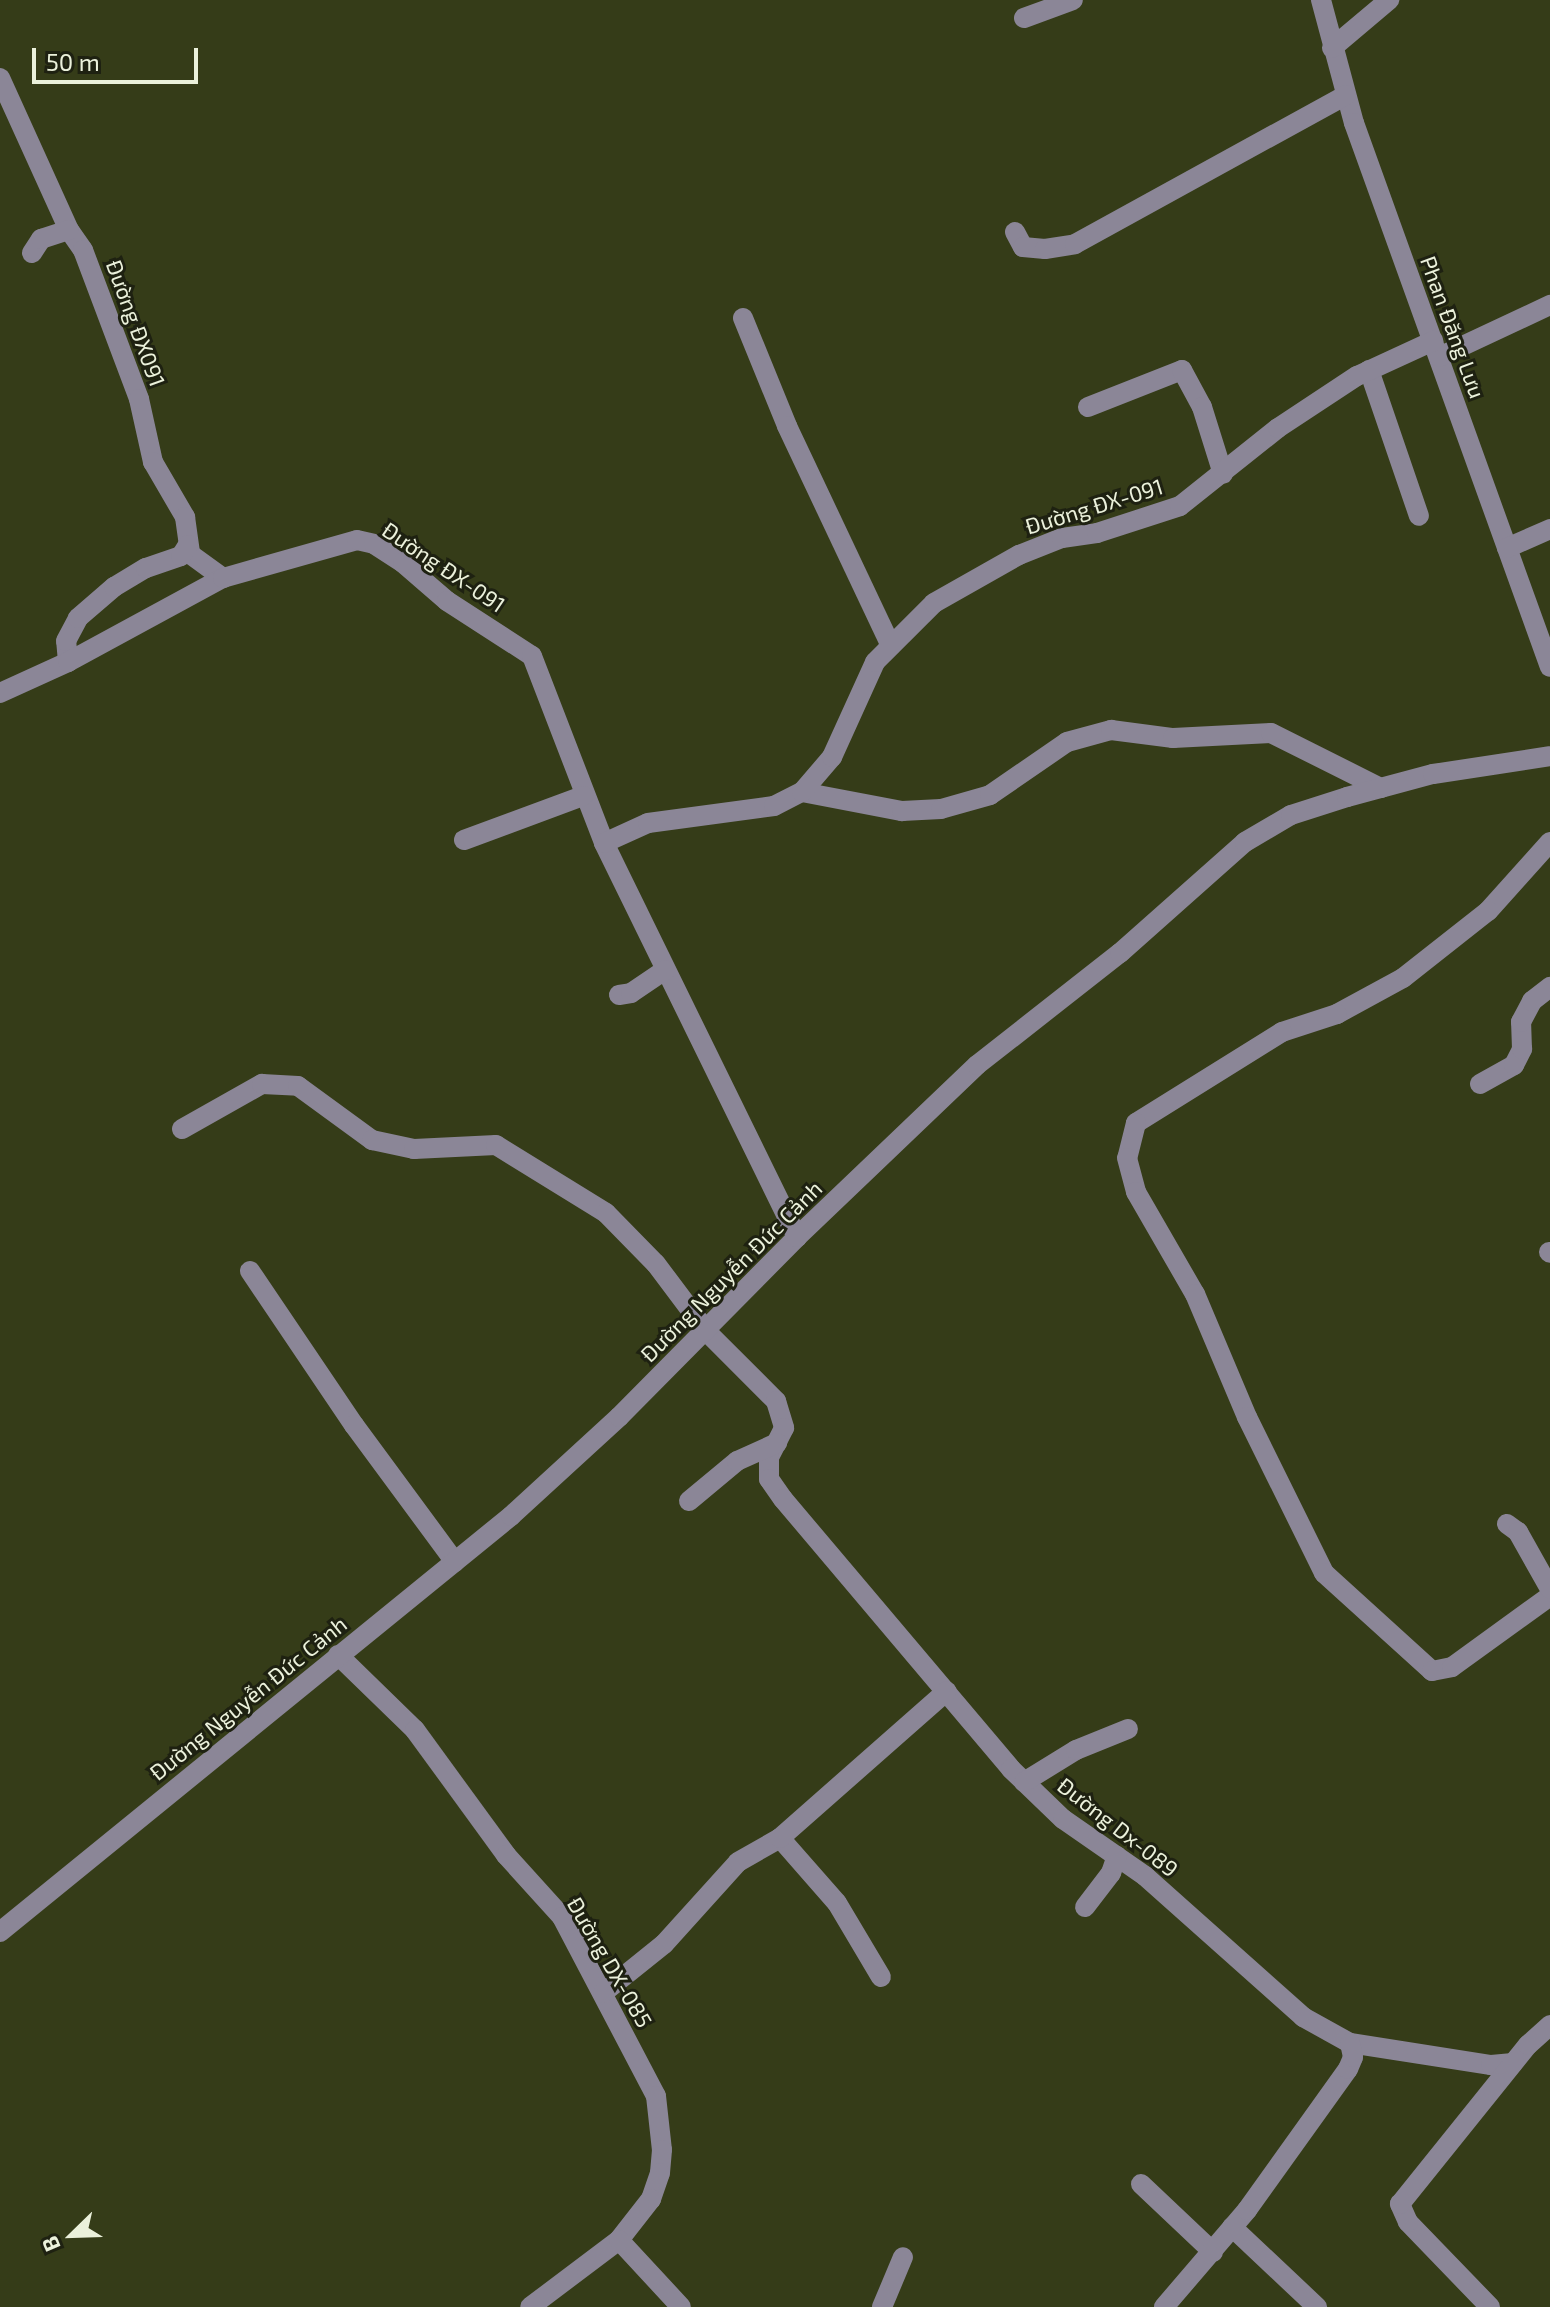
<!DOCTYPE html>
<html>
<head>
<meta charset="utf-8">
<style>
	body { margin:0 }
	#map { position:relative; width:1550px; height:2307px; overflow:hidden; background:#353c18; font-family:"Exo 2",sans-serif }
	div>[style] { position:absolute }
	.minor>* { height:20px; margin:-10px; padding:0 10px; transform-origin:10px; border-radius:10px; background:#8b8697 }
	span { translate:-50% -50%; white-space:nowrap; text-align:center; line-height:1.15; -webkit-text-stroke:6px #1e2111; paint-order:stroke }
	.street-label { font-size:22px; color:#ebf1db }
	.north { position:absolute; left:32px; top:2195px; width:80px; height:80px; -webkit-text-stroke:6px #1e2111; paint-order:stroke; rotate:247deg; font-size:22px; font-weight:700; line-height:32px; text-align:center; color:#ebf1db }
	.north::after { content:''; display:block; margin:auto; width:28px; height:36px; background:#ebf1db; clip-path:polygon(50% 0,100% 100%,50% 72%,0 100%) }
	.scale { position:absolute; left:32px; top:48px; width:166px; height:36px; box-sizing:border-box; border:4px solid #ebf1db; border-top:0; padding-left:10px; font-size:24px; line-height:28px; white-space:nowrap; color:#ebf1db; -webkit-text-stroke:6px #1e2111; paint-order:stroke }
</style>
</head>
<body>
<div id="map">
	<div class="minor">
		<i style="left:1321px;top:0;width:127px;rotate:75deg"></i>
		<i style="left:1354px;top:123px;width:578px;rotate:70.19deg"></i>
		<i style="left:1024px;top:18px;width:52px;rotate:-20.2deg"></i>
		<i style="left:1332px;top:48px;width:75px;rotate:-40.1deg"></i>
		<i style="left:0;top:78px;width:167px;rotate:65.6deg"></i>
		<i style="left:69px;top:230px;width:24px;rotate:55deg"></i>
		<i style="left:83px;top:250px;width:159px;rotate:69.4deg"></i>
		<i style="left:139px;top:399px;width:65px;rotate:77.5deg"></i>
		<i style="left:153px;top:462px;width:64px;rotate:59.8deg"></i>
		<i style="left:185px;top:517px;width:37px;rotate:82deg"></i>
		<i style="left:190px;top:554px;width:41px;rotate:36deg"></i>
		<i style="left:1015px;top:232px;width:17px;rotate:62deg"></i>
		<i style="left:1023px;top:247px;width:22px;rotate:5deg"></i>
		<i style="left:1045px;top:249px;width:30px;rotate:-9deg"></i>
		<i style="left:1075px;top:244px;width:309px;rotate:-28.8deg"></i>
		<i style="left:32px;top:253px;width:17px;rotate:-57deg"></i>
		<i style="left:41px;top:239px;width:29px;rotate:-18deg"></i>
		<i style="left:743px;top:318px;width:117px;rotate:67.8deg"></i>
		<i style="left:787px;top:426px;width:243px;rotate:64.7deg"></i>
		<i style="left:1439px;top:357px;width:123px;rotate:-25.1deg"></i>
		<i style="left:1369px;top:370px;width:154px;rotate:71.1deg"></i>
		<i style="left:1088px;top:407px;width:101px;rotate:-21.5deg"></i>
		<i style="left:1182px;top:370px;width:42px;rotate:61.6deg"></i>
		<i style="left:1202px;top:407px;width:70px;rotate:72.6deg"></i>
		<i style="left:1507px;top:548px;width:47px;rotate:-23.8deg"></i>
		<i style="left:68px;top:662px;width:21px;rotate:-95deg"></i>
		<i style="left:66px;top:641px;width:26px;rotate:-62deg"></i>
		<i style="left:78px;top:618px;width:48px;rotate:-40.7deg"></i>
		<i style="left:114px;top:587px;width:37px;rotate:-31deg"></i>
		<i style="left:146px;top:568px;width:37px;rotate:-19deg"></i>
		<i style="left:181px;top:556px;width:13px;rotate:-58deg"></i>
		<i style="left:0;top:693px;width:75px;rotate:-24.5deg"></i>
		<i style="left:68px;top:662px;width:176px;rotate:-28.5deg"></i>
		<i style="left:223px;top:578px;width:139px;rotate:-15.8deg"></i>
		<i style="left:357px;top:540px;width:17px;rotate:13deg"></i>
		<i style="left:374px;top:544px;width:35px;rotate:33deg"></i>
		<i style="left:403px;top:563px;width:58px;rotate:40.8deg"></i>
		<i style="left:447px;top:601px;width:101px;rotate:32.9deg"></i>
		<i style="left:532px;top:656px;width:200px;rotate:68.9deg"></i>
		<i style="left:604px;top:843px;width:439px;rotate:63.9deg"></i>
		<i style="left:802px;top:792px;width:102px;rotate:10.8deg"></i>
		<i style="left:902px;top:811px;width:39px;rotate:-3deg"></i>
		<i style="left:941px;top:809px;width:51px;rotate:-15.9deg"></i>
		<i style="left:990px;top:795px;width:93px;rotate:-34.5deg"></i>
		<i style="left:1067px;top:742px;width:46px;rotate:-15.3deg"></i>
		<i style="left:1111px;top:730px;width:63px;rotate:7.4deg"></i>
		<i style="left:1173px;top:738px;width:98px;rotate:-2.9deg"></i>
		<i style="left:1271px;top:733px;width:123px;rotate:26.6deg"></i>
		<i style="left:464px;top:840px;width:127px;rotate:-20.3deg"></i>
		<i style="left:1550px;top:842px;width:93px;rotate:131.9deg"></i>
		<i style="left:1488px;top:911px;width:108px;rotate:141.8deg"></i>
		<i style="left:1403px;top:978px;width:75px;rotate:151.4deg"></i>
		<i style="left:1337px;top:1014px;width:58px;rotate:161.9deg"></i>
		<i style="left:1282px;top:1032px;width:172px;rotate:148.1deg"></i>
		<i style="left:1136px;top:1123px;width:36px;rotate:104deg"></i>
		<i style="left:1127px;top:1158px;width:35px;rotate:75deg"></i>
		<i style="left:1136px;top:1192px;width:118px;rotate:60deg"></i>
		<i style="left:1195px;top:1294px;width:134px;rotate:67.1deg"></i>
		<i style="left:1247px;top:1417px;width:174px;rotate:63.7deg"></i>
		<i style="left:1324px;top:1573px;width:146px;rotate:42.2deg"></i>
		<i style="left:1432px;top:1671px;width:20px;rotate:-11deg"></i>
		<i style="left:1452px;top:1667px;width:121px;rotate:-35.9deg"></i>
		<i style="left:604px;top:843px;width:48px;rotate:-24.4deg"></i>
		<i style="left:648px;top:823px;width:127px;rotate:-7.7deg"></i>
		<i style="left:774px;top:806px;width:31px;rotate:-27deg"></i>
		<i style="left:802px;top:792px;width:46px;rotate:-49.4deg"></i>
		<i style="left:832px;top:757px;width:104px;rotate:-65.6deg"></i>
		<i style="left:875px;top:662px;width:83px;rotate:-45deg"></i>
		<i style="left:934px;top:603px;width:98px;rotate:-29.5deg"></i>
		<i style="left:1019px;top:555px;width:46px;rotate:-21.6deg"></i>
		<i style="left:1062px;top:538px;width:35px;rotate:-8deg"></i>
		<i style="left:1097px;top:533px;width:87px;rotate:-18deg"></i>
		<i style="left:1180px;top:506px;width:125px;rotate:-38.5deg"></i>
		<i style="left:1278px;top:428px;width:95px;rotate:-33.4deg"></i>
		<i style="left:1357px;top:376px;width:84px;rotate:-24.7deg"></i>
		<i style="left:619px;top:995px;width:12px;rotate:-9deg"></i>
		<i style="left:631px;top:993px;width:41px;rotate:-34.1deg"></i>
		<i style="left:1480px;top:1084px;width:39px;rotate:-29deg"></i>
		<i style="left:1514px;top:1065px;width:18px;rotate:-63deg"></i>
		<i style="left:1522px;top:1049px;width:27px;rotate:-92deg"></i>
		<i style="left:1521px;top:1022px;width:24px;rotate:-62deg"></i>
		<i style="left:1532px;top:1001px;width:23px;rotate:-38deg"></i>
		<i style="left:182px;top:1129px;width:92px;rotate:-29.4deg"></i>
		<i style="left:262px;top:1084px;width:36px;rotate:3deg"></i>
		<i style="left:298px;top:1086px;width:92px;rotate:36.1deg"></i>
		<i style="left:372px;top:1140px;width:43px;rotate:12.1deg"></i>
		<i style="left:414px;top:1149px;width:82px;rotate:-2.8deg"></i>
		<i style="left:496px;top:1145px;width:129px;rotate:31.7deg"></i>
		<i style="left:606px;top:1213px;width:71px;rotate:45.6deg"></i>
		<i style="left:656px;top:1264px;width:85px;rotate:53.1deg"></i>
		<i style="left:707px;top:1332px;width:98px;rotate:45deg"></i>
		<i style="left:776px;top:1401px;width:28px;rotate:73deg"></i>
		<i style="left:784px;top:1428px;width:34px;rotate:117deg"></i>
		<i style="left:769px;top:1458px;width:21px;rotate:90deg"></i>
		<i style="left:769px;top:1479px;width:24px;rotate:55deg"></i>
		<i style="left:783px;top:1499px;width:353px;rotate:49.8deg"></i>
		<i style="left:1011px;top:1769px;width:72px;rotate:43.9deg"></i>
		<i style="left:1063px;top:1819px;width:100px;rotate:34.8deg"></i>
		<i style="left:1145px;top:1876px;width:212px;rotate:41.7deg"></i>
		<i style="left:1303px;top:2017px;width:54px;rotate:29deg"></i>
		<i style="left:1350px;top:2043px;width:143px;rotate:8.9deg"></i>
		<i style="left:1491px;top:2065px;width:22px;rotate:-5deg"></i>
		<i style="left:1549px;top:1252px;width:1px;rotate:45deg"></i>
		<i style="left:250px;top:1271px;width:186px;rotate:56deg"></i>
		<i style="left:354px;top:1425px;width:170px;rotate:53.6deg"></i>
		<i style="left:689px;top:1501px;width:62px;rotate:-39.8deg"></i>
		<i style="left:737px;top:1461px;width:44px;rotate:-24.2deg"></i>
		<i style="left:1507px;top:1524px;width:14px;rotate:36deg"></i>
		<i style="left:1518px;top:1532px;width:65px;rotate:60.7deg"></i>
		<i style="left:338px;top:1655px;width:107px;rotate:44.2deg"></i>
		<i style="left:415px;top:1730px;width:155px;rotate:53.9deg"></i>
		<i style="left:506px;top:1855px;width:84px;rotate:47.9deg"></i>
		<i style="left:562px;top:1917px;width:202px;rotate:62.3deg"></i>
		<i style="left:656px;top:2096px;width:54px;rotate:83.7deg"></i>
		<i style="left:662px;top:2150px;width:23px;rotate:95deg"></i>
		<i style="left:660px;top:2173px;width:28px;rotate:109deg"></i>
		<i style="left:651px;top:2199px;width:52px;rotate:128deg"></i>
		<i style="left:619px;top:2240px;width:111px;rotate:143deg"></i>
		<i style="left:1024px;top:1782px;width:61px;rotate:-31.6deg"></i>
		<i style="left:1076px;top:1750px;width:56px;rotate:-22deg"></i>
		<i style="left:780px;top:1838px;width:86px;rotate:48.8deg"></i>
		<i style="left:837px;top:1903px;width:86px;rotate:59.3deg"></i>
		<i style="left:1085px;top:1907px;width:43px;rotate:-52.6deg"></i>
		<i style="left:1111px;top:1873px;width:18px;rotate:-71deg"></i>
		<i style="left:0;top:1932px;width:659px;rotate:-39.15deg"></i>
		<i style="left:511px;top:1516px;width:147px;rotate:-42.5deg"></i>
		<i style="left:619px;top:1417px;width:253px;rotate:-45.3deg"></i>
		<i style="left:797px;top:1237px;width:249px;rotate:-43.7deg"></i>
		<i style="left:977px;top:1065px;width:182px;rotate:-38.1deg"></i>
		<i style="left:1120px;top:953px;width:167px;rotate:-41.6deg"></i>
		<i style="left:1245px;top:842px;width:53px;rotate:-30.4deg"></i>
		<i style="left:1291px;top:815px;width:59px;rotate:-17.8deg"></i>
		<i style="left:1347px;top:797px;width:89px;rotate:-15deg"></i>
		<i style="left:1433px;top:774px;width:118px;rotate:-8.7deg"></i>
		<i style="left:603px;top:1993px;width:78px;rotate:-38.8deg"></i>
		<i style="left:664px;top:1944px;width:110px;rotate:-47.9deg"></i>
		<i style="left:738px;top:1862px;width:48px;rotate:-29.7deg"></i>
		<i style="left:780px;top:1838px;width:222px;rotate:-41.4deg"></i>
		<i style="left:1141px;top:2184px;width:99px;rotate:43.4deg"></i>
		<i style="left:1232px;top:2227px;width:117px;rotate:43.3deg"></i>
		<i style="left:619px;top:2240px;width:91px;rotate:47.2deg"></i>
		<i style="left:882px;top:2307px;width:54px;rotate:-67.2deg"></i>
		<i style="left:1164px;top:2307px;width:128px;rotate:-49.4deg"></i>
		<i style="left:1247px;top:2210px;width:173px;rotate:-54.4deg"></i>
		<i style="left:1348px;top:2069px;width:13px;rotate:-67deg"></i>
		<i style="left:1353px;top:2057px;width:14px;rotate:-102deg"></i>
		<i style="left:1490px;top:2307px;width:118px;rotate:-134deg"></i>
		<i style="left:1408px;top:2222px;width:20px;rotate:-114deg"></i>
		<i style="left:1400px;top:2204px;width:204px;rotate:-51.2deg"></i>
		<i style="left:1528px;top:2045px;width:30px;rotate:-42deg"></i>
	</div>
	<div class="street-label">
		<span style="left:136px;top:323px;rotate:70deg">Đường ĐX091</span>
		<span style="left:1453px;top:327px;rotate:70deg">Phan Đăng Lưu</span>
		<span style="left:1094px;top:506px;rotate:-17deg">Đường ĐX-091</span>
		<span style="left:444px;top:567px;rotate:34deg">Đường ĐX-091</span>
		<span style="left:731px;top:1271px;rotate:-45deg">Đường Nguyễn Đức Cảnh</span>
		<span style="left:248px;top:1698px;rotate:-39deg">Đường Nguyễn Đức Cảnh</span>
		<span style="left:1118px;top:1827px;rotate:38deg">Đường Dx-089</span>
		<span style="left:610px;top:1962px;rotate:60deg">Đường DX-085</span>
	</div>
	<div class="north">B</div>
	<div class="scale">50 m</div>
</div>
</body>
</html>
